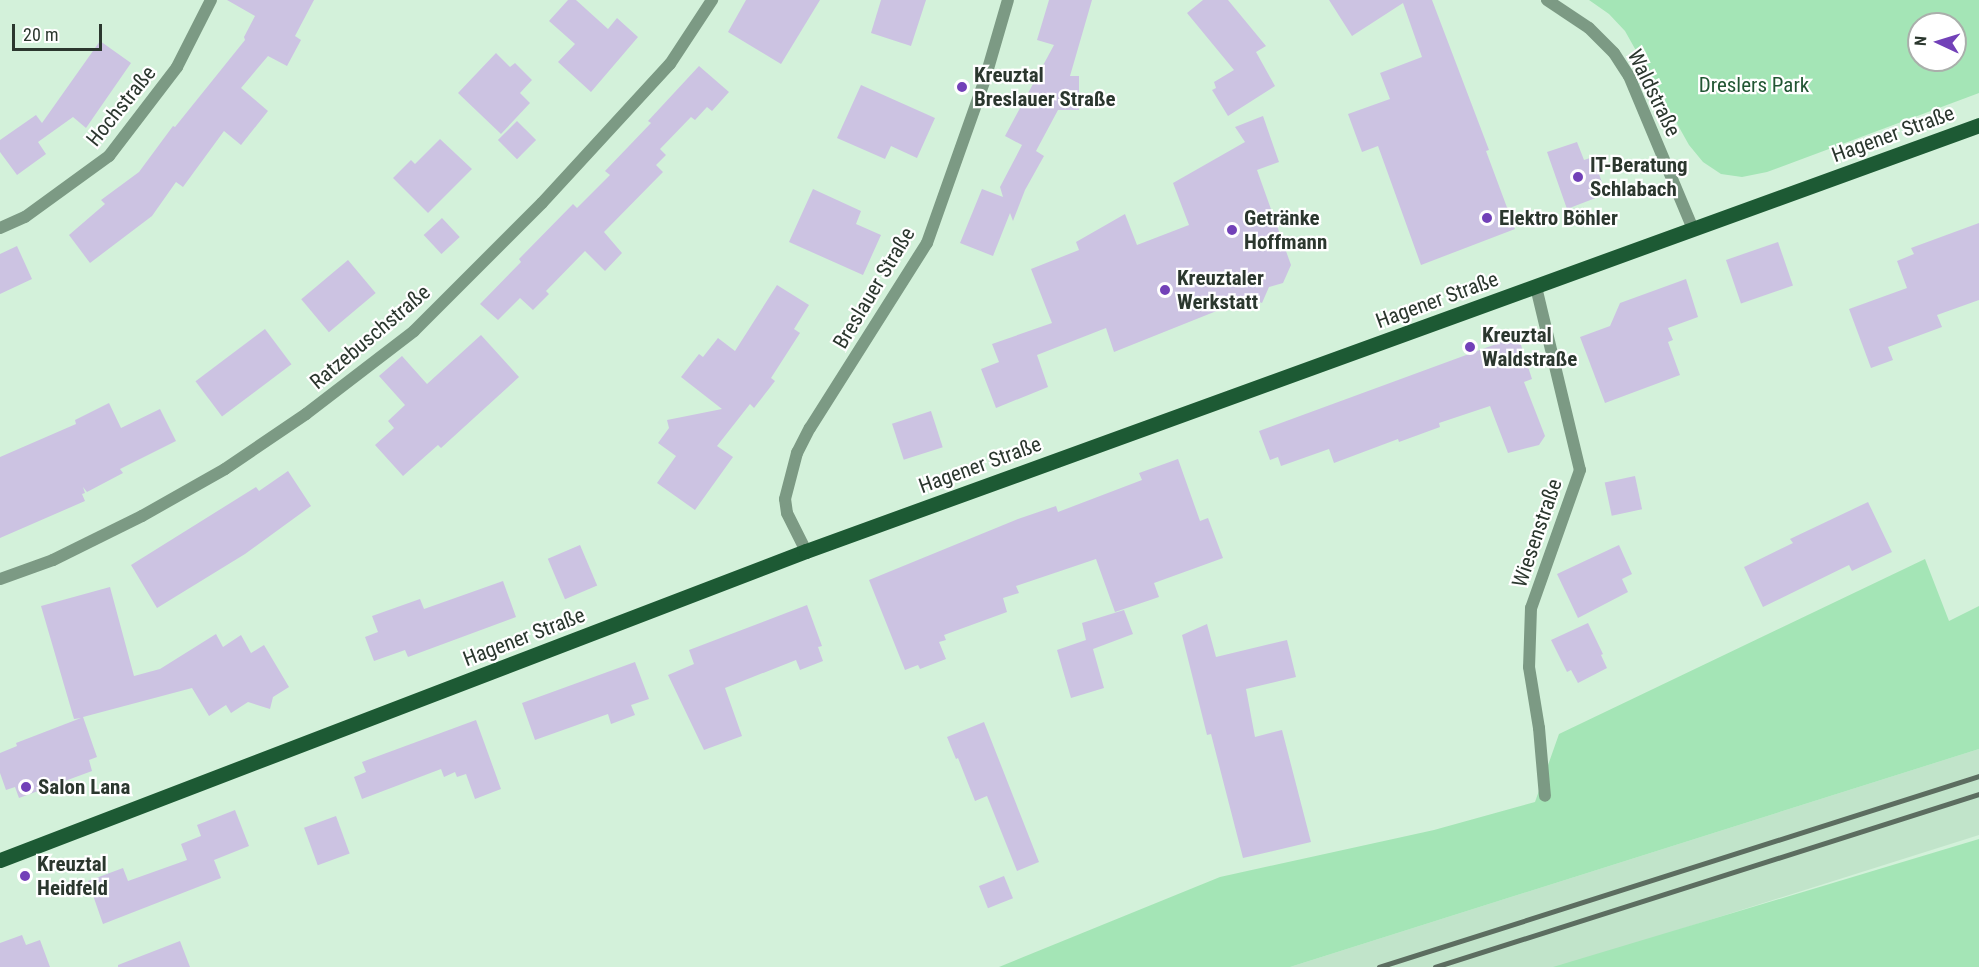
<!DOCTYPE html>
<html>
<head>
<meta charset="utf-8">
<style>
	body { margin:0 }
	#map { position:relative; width:1979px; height:967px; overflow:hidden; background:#d3f1da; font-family:"Roboto Condensed",sans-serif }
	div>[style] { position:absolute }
	.built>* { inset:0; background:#c1e4ca }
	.green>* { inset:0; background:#a4e5b6 }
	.building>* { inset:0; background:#ccc3e2; transform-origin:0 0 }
	.street>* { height:12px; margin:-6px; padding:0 6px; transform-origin:6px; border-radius:6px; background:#7c9a84 }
	.primary>* { height:15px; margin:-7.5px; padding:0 7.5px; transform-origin:7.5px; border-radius:7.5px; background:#1d5a34 }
	.rail>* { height:4.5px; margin:-2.25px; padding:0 2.25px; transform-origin:2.25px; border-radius:2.25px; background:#5c6d60 }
	.dots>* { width:16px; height:16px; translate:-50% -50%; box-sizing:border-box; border:3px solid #fff; border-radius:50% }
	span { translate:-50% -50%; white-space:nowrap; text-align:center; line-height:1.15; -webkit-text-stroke:4.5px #fff; paint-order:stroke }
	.poi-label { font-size:21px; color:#2b372e; font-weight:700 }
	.left { translate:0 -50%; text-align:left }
	.park-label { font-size:21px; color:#215633 }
	.street-label { font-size:21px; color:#2b372e }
	.north { position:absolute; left:1907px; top:12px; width:60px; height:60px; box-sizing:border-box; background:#fff; border:2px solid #aaafab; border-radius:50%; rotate:274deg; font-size:16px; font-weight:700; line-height:24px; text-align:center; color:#2b372e }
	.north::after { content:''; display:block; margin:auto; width:21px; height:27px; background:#7241b8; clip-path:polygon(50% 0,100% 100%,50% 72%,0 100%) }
	.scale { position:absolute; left:12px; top:24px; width:90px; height:27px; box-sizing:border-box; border:3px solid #2b372e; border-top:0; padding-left:8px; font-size:18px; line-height:21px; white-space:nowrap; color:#2b372e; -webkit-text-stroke:4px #fff; paint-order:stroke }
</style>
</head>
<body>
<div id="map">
	<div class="built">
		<i style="clip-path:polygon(1979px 749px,1979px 835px,1561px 967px,1290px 967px)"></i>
	</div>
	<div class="green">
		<i style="clip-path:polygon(evenodd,1589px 0,1979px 0,1979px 93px,1767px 172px,1742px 177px,1721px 174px,1703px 162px,1689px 145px,1625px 31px,1609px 14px,1589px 0,1919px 24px,1955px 24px,1955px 60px,1919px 60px,1919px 24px)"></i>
		<i style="clip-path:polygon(1925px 559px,1949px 621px,1979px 606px,1979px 749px,1290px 967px,999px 967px,1220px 877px,1434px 830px,1535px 802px,1559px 734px)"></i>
		<i style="clip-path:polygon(1979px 839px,1979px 967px,1553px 967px)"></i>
	</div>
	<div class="building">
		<i style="clip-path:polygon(227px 0,314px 0,295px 36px,301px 40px,287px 66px,268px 56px,241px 88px,268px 111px,241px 145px,224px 131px,183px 187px,176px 182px,152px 216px,90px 263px,69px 235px,105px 204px,101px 200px,139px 172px,173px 126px,175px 127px,245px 40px,244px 37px,255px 16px)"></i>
		<i style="clip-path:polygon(568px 0,576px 0,608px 29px,617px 18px,638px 37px,591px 92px,558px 62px,575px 44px,549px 21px)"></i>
		<i style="clip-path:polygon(746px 0,820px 0,781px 64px,728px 32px)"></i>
		<i style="clip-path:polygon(881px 0,926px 0,911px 46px,871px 33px)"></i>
		<i style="clip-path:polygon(1049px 0,1092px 0,1070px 76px,1079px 76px,1079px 110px,1058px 110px,1036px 151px,1044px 156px,1025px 190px,1013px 221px,1010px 213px,993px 256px,960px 243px,982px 189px,1003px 197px,1000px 187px,1022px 145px,1005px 136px,1054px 45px,1037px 40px)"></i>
		<i style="clip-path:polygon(1203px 0,1228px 0,1266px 46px,1256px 52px,1275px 86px,1228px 116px,1212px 90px,1216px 88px,1214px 82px,1234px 70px,1187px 13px)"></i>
		<i style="clip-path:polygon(1329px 0,1432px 0,1489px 150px,1486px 151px,1515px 229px,1421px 265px,1378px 146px,1362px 152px,1348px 114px,1390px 99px,1380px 73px,1422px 57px,1403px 3px,1352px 36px)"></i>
		<i style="clip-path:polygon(100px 41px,131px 63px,86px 128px,73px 117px,38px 142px,46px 154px,17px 175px,0 152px,0 140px,36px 115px,42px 123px)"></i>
		<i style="clip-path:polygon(496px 53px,510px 67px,515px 63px,532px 80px,520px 93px,530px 103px,501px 134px,458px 93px)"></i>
		<i style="clip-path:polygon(699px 66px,729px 92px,712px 111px,707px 107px,695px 120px,691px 117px,660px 149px,666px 155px,656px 165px,663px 172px,604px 232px,622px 253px,605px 271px,585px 251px,546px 291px,549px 294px,533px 310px,520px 298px,498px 320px,480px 304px,521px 262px,519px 259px,573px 204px,577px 208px,610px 175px,605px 171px,651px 123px,648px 121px)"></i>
		<i style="clip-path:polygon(861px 85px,935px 118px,917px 158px,891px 146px,885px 159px,837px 138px)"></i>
		<i style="clip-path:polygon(1263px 116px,1279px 162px,1257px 170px,1291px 265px,1283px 283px,1269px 287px,1262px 303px,1249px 298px,1114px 352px,1106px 328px,1037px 355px,1048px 387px,996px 408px,981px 369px,999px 362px,992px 344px,1052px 323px,1031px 269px,1079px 250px,1076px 242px,1125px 214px,1137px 245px,1189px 225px,1173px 183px,1245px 142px,1235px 127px)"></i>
		<i style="left:517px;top:121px;width:27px;height:27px;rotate:45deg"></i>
		<i style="clip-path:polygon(440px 139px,472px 169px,428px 213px,393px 178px,411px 160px,415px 164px)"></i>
		<i style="clip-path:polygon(1577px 142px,1584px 160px,1593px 157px,1606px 194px,1567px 209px,1547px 152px)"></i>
		<i style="clip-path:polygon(813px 189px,861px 211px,856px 224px,881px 235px,863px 275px,789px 242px)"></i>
		<i style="left:442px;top:218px;width:26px;height:25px;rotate:47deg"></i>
		<i style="clip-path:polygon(1979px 223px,1979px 300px,1937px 315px,1942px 327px,1888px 347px,1893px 360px,1871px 368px,1849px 309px,1907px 288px,1897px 261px,1914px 254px,1911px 248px)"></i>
		<i style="left:1778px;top:242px;width:46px;height:55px;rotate:71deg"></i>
		<i style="clip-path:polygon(17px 246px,32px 279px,0 294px,0 254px)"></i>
		<i style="left:348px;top:260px;width:43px;height:61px;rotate:50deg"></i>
		<i style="clip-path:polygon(1686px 279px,1698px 317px,1668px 328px,1673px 340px,1668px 342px,1680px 375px,1605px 403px,1580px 337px,1610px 326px,1620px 303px)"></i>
		<i style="clip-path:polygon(777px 285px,809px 305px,794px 329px,800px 333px,771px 378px,775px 381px,754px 408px,750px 404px,717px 446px,733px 457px,695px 510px,657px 483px,676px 456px,658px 443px,669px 428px,667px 420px,722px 409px,681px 377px,699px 354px,703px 357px,718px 338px,735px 351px)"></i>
		<i style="left:265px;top:329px;width:44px;height:87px;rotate:53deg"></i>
		<i style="clip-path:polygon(481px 335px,519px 377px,441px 448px,438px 445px,403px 476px,375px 445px,394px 428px,388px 421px,405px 405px,379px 376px,402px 356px,427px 384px)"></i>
		<i style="clip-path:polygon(1518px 336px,1532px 379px,1524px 382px,1545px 436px,1539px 445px,1508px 453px,1490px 406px,1439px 423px,1440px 427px,1399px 442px,1398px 439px,1334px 463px,1329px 449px,1281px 466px,1278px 457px,1270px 460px,1259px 431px)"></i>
		<i style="clip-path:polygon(109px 403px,121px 428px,160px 409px,176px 441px,120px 469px,123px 473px,87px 492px,83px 487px,85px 493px,82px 494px,85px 501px,0 538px,0 457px,76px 424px,75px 420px)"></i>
		<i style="left:931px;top:411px;width:38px;height:41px;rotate:72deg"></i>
		<i style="clip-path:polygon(1178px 459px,1200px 521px,1208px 518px,1223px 558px,1154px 583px,1159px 597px,1115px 612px,1096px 559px,1016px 586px,1019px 593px,1003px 598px,1007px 612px,944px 635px,946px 640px,939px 642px,946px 659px,920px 669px,918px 665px,905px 670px,869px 580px,1018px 519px,1056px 506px,1058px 512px,1142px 480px,1139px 473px)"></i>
		<i style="clip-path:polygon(288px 471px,311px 506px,245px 554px,157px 608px,131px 565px,256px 487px,259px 491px)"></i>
		<i style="left:1635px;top:476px;width:34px;height:31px;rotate:78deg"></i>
		<i style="clip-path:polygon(1868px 502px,1892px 552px,1852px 571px,1849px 565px,1763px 607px,1744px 567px,1793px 543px,1790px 539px)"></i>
		<i style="left:580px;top:545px;width:44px;height:35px;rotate:67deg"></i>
		<i style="clip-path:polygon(1619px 545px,1632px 574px,1622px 579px,1628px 592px,1578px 618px,1557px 574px)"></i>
		<i style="clip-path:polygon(503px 581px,516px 617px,408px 657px,405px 650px,374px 661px,365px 637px,378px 632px,372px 616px,420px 599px,424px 609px)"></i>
		<i style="clip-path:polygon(110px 587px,134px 676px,160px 669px,216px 634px,223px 647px,241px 635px,251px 653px,264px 645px,289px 687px,273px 697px,270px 709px,248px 702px,231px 713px,226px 705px,209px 716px,192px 688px,83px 717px,97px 757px,89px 760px,92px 771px,19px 798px,15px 787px,6px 790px,0 773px,0 753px,17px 746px,16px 743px,81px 718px,74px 719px,41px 606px)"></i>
		<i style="clip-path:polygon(807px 605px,822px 646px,818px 647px,823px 661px,800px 670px,796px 660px,725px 688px,742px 736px,704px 750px,668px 675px,694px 664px,689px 650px)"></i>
		<i style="clip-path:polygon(1124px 610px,1133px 634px,1093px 649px,1104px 688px,1071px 698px,1057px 650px,1086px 640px,1082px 623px)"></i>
		<i style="clip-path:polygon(1588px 623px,1603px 654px,1601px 655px,1607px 668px,1578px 683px,1571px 670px,1567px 672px,1551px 640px)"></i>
		<i style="clip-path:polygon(1207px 624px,1216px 657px,1287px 640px,1296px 677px,1246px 689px,1255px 737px,1282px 730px,1311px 842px,1243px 858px,1211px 734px,1207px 735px,1182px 635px)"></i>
		<i style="clip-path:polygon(635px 662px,649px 699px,631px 705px,635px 715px,611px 724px,608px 714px,535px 740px,522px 703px)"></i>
		<i style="clip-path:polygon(476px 720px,501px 789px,475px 799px,466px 774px,457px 777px,455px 772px,444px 777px,441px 769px,362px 799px,354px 777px,366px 772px,362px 762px)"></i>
		<i style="clip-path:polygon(984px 722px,1039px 862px,1017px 871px,987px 796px,975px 801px,958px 758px,956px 759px,947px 737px)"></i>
		<i style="clip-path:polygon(235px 810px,249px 846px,214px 860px,221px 878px,103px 924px,88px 881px,123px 868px,128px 881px,187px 860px,181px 844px,201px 836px,197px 825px)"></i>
		<i style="left:336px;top:816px;width:40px;height:34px;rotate:70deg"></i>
		<i style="left:1004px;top:876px;width:24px;height:27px;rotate:68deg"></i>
		<i style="clip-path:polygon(22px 935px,26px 945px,40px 940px,50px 967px,0 967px,0 943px)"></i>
		<i style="clip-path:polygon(180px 941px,190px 967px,118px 967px,118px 965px)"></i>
	</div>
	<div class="street">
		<i style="left:1547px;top:0;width:50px;rotate:33.7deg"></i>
		<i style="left:1589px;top:28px;width:35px;rotate:45deg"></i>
		<i style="left:1614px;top:53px;width:27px;rotate:57deg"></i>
		<i style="left:1629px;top:76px;width:166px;rotate:67.3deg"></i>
		<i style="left:0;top:228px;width:27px;rotate:-24deg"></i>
		<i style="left:25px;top:217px;width:104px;rotate:-36deg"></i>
		<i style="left:109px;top:156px;width:112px;rotate:-52.6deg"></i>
		<i style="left:177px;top:67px;width:75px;rotate:-63.1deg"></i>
		<i style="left:1536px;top:287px;width:188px;rotate:76.5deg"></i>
		<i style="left:1580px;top:470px;width:146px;rotate:109.5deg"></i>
		<i style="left:1531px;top:608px;width:59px;rotate:91.9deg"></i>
		<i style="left:1529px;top:667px;width:62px;rotate:80.7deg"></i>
		<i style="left:1539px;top:728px;width:68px;rotate:85deg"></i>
		<i style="left:806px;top:551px;width:42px;rotate:-116.6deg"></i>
		<i style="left:787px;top:513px;width:14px;rotate:-98deg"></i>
		<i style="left:785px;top:499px;width:48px;rotate:-75.4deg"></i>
		<i style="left:797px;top:453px;width:28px;rotate:-63deg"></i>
		<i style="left:810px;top:428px;width:219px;rotate:-57.7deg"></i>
		<i style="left:927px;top:243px;width:174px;rotate:-70.5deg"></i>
		<i style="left:985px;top:79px;width:82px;rotate:-73.8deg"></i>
		<i style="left:0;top:579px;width:56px;rotate:-19.7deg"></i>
		<i style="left:53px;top:560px;width:99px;rotate:-26.3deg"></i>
		<i style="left:142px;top:516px;width:95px;rotate:-29.5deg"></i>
		<i style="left:225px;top:469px;width:98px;rotate:-34.2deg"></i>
		<i style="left:306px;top:414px;width:136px;rotate:-37.5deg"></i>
		<i style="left:414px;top:331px;width:181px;rotate:-45deg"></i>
		<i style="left:542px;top:203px;width:189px;rotate:-47.4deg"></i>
		<i style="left:670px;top:64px;width:77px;rotate:-56.7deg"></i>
	</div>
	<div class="primary">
		<i style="left:0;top:860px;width:863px;rotate:-20.98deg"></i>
		<i style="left:806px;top:551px;width:1248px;rotate:-19.96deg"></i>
	</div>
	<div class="rail">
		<i style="left:1379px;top:967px;width:630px;rotate:-17.66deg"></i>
		<i style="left:1435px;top:967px;width:571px;rotate:-17.64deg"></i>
	</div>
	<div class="dots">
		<i style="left:962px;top:87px;background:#7241b8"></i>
		<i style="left:1578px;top:177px;background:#7241b8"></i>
		<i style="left:1487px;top:218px;background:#7241b8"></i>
		<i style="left:1232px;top:230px;background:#7241b8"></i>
		<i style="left:1165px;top:290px;background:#7241b8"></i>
		<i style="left:1470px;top:347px;background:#7241b8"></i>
		<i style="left:26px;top:787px;background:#7241b8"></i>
		<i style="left:25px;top:876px;background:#7241b8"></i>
	</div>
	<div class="poi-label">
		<span class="left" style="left:974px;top:87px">Kreuztal<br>Breslauer Straße</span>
		<span class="left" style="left:1590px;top:177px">IT-Beratung<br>Schlabach</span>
		<span class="left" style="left:1244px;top:230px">Getränke<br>Hoffmann</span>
		<span class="left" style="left:1499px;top:218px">Elektro Böhler</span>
		<span class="left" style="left:1177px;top:290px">Kreuztaler<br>Werkstatt</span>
		<span class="left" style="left:1482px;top:347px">Kreuztal<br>Waldstraße</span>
		<span class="left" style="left:38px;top:787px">Salon Lana</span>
		<span class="left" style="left:37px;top:876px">Kreuztal<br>Heidfeld</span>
	</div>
	<div class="park-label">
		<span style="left:1754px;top:85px">Dreslers Park</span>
	</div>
	<div class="street-label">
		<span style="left:1654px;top:93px;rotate:64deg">Waldstraße</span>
		<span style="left:121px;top:106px;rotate:-51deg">Hochstraße</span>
		<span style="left:1893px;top:134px;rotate:-20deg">Hagener Straße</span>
		<span style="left:874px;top:288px;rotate:-59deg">Breslauer Straße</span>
		<span style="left:1437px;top:300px;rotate:-20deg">Hagener Straße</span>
		<span style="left:370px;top:337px;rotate:-40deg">Ratzebuschstraße</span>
		<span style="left:980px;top:465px;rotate:-20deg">Hagener Straße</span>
		<span style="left:1537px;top:533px;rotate:-71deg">Wiesenstraße</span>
		<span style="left:524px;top:637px;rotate:-21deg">Hagener Straße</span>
	</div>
	<div class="north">N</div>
	<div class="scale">20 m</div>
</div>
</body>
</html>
